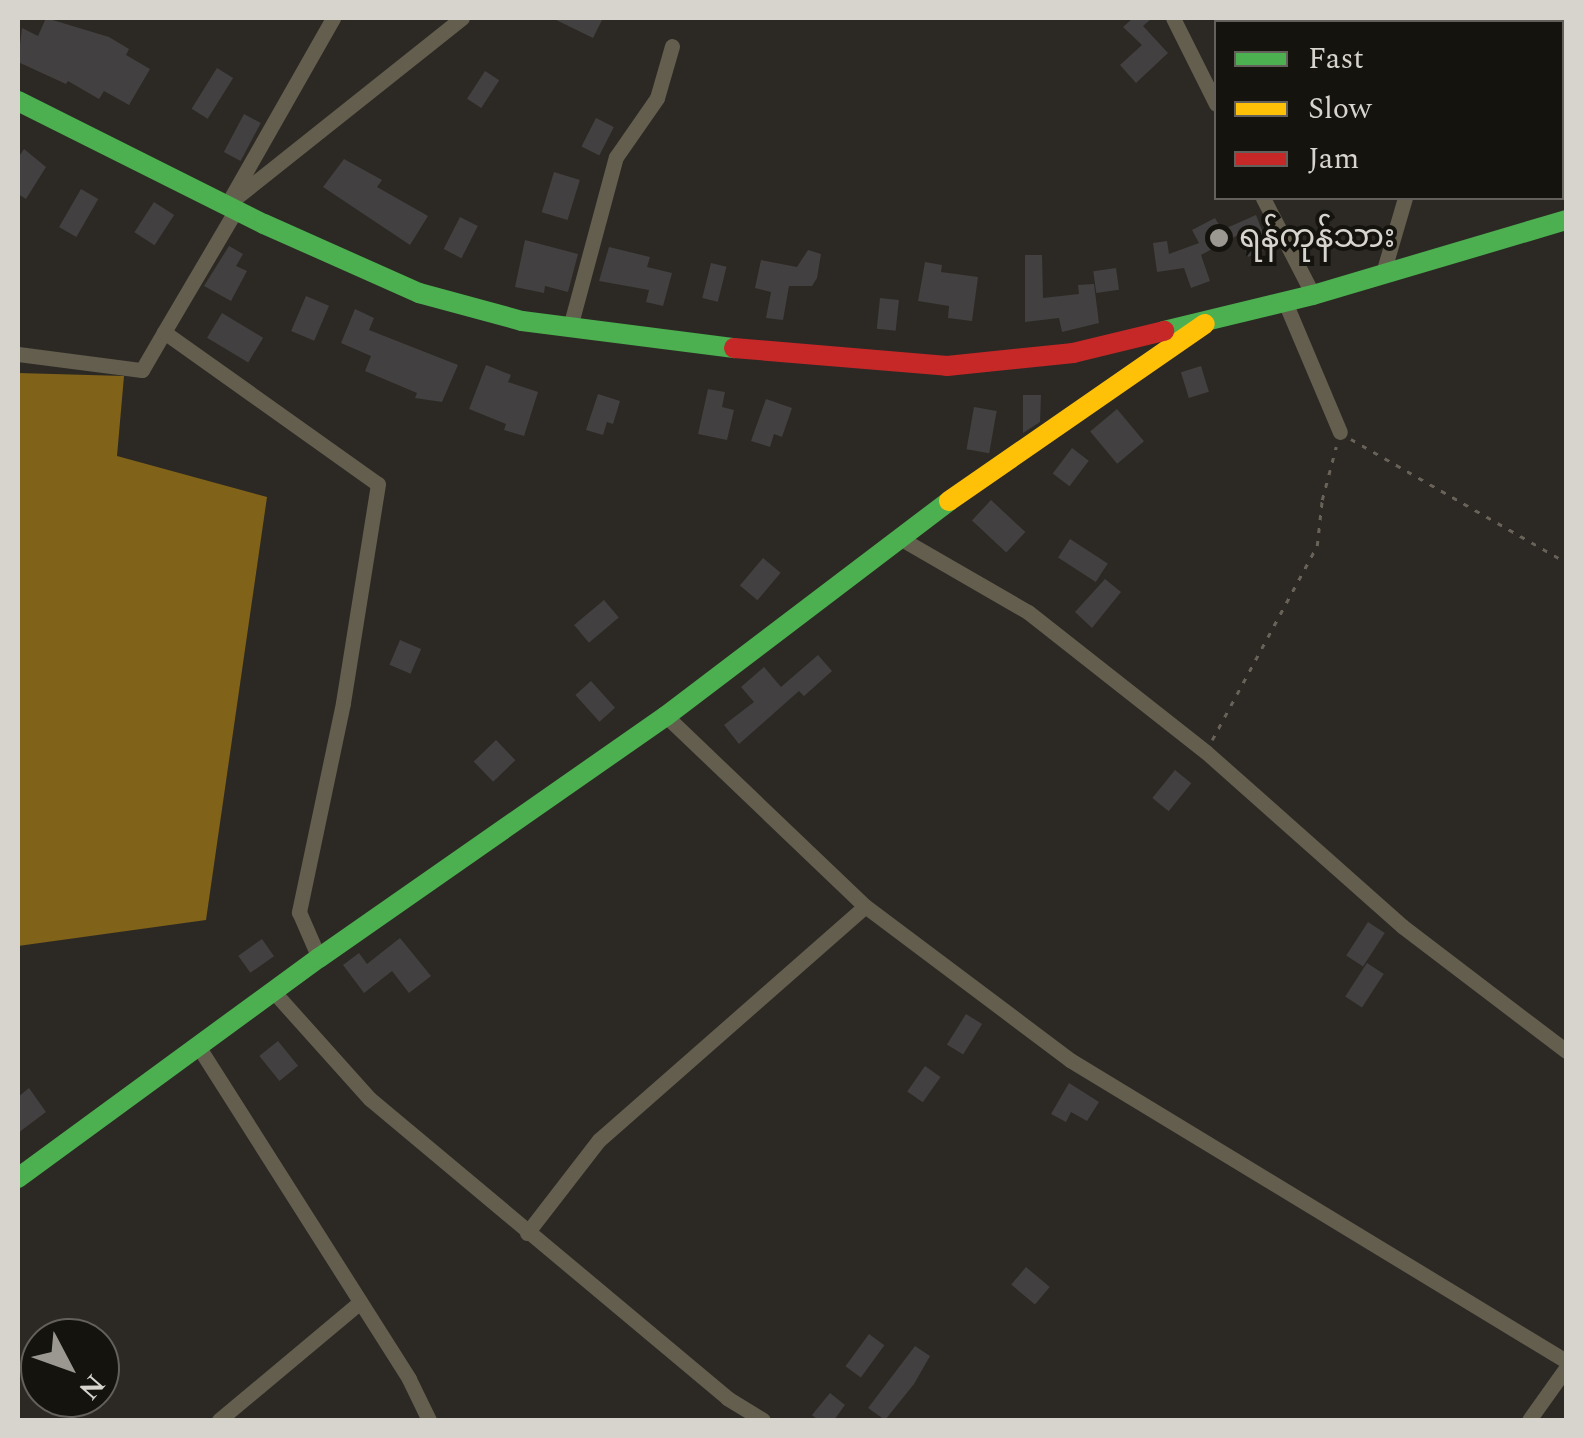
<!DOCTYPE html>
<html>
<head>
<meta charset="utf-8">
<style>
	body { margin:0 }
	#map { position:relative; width:1584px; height:1438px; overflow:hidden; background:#2c2924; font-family:Spectral,"Noto Sans Myanmar",serif }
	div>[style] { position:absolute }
	.water>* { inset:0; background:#806319 }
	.building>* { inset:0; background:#424040; transform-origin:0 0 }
	.path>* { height:2.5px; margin-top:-1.25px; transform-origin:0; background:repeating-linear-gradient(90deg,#686258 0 5px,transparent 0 13px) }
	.street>* { height:15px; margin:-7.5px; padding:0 7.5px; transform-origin:7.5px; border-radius:7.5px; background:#645e4e }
	.fast>* { height:20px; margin:-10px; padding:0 10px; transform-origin:10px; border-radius:10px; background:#4caf50 }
	.slow>* { height:20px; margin:-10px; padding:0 10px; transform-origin:10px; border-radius:10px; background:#ffc107 }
	.jam>* { height:20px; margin:-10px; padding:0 10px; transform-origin:10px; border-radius:10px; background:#c62828 }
	.dots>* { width:28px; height:28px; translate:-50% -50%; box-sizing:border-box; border:5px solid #15130e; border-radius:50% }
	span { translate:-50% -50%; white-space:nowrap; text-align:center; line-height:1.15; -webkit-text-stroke:8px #15130e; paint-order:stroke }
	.poi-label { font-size:32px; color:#d7d4ce }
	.left { translate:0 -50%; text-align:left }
	.frame { position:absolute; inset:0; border:20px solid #d7d4ce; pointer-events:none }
	.legend { position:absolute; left:1214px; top:20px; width:350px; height:180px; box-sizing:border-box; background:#15130e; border:2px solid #63605b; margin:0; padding:12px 18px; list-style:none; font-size:30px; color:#d7d4ce }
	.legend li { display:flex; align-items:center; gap:20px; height:50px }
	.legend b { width:50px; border:2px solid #63605b }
	.north { position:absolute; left:20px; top:1318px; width:100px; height:100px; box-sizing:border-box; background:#15130e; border:2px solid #63605b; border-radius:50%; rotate:131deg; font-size:28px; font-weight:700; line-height:40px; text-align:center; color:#d7d4ce }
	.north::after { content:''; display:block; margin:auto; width:35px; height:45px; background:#9b9892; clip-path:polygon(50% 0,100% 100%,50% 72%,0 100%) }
</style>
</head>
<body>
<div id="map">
	<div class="water">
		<i style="clip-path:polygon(18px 373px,124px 376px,117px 456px,267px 497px,206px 920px,18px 946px)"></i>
	</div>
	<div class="building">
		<i style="clip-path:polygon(46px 18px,109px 37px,129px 49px,126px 55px,150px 69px,129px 105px,104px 91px,99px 99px,68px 81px,66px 84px,18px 62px,22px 28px,38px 36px)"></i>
		<i style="clip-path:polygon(552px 18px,603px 18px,593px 38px)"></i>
		<i style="clip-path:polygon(1133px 18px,1152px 18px,1143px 26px,1168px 53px,1136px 83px,1120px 65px,1142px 45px,1123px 27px)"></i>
		<i style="left:217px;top:68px;width:19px;height:48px;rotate:32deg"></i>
		<i style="left:485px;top:71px;width:17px;height:33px;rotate:33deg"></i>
		<i style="left:244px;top:114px;width:19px;height:43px;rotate:28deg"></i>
		<i style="left:596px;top:118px;width:20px;height:32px;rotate:27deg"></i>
		<i style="clip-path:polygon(24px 149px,46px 167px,26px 199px,18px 194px,18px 158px)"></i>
		<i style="clip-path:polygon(344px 159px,382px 180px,377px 187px,428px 216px,410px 245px,323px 187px)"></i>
		<i style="left:554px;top:172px;width:27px;height:42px;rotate:17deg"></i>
		<i style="left:81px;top:189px;width:20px;height:44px;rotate:30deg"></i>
		<i style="left:154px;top:202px;width:24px;height:36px;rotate:33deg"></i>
		<i style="clip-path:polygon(1256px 215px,1269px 248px,1248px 257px,1238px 235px,1201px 255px,1210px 281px,1191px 288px,1184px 268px,1157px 272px,1153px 243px,1167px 241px,1169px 254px,1199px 243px,1192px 230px,1215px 218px,1222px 230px)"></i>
		<i style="left:460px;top:217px;width:20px;height:36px;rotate:27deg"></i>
		<i style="clip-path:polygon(525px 240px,578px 254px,568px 292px,545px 286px,544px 293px,515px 287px)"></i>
		<i style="clip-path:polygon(229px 246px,243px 254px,236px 266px,247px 271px,231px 301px,204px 286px)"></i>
		<i style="clip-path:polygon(609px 247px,650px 257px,647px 267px,672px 273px,663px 306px,646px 302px,649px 290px,599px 281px)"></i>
		<i style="clip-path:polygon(808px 250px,821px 254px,817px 278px,812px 286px,789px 286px,783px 320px,766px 318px,771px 292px,755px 288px,761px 260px,797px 267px)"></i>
		<i style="clip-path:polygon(1025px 255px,1042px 255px,1043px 298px,1079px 294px,1078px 285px,1094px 284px,1099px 323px,1062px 332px,1059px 318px,1025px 322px)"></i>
		<i style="clip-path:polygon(925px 262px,942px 265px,941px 272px,978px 277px,972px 321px,948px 318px,949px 306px,918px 301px)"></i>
		<i style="left:711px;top:263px;width:16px;height:36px;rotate:14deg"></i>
		<i style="left:1116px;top:268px;width:22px;height:23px;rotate:82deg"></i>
		<i style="left:306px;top:296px;width:25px;height:38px;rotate:23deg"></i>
		<i style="left:880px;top:298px;width:19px;height:31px;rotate:6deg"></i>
		<i style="clip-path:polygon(355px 309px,374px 318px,369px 330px,458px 365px,442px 402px,415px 398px,417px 393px,365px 371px,371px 356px,341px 343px)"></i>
		<i style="left:222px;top:313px;width:48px;height:29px;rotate:31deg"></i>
		<i style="clip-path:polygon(486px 365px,511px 375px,508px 382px,538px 392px,524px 436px,504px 430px,506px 424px,469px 409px)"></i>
		<i style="left:1201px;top:366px;width:27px;height:21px;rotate:73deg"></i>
		<i style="clip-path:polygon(708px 389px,725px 392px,722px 407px,734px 410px,727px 440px,698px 434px)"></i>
		<i style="clip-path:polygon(598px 394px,620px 401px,613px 424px,607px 422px,603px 435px,586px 430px)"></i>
		<i style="clip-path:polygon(1023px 395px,1041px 395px,1040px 422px,1023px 433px)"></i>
		<i style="clip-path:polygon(766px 399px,792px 408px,782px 437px,774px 434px,770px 447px,751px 441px)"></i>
		<i style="left:974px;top:407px;width:23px;height:43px;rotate:10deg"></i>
		<i style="left:1117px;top:409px;width:42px;height:35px;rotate:50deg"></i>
		<i style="left:1072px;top:448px;width:21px;height:32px;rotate:37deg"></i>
		<i style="left:991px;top:500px;width:47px;height:28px;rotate:43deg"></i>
		<i style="left:1070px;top:539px;width:45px;height:22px;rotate:33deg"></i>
		<i style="left:763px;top:558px;width:23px;height:36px;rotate:40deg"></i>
		<i style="clip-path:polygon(1105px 579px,1121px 592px,1092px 628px,1075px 612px)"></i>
		<i style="left:604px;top:600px;width:23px;height:39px;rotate:50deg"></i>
		<i style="left:400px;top:640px;width:23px;height:27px;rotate:23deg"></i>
		<i style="clip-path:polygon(818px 655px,832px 671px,804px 696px,799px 691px,739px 744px,724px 725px,754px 702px,741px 687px,764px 667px,781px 687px)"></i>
		<i style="left:591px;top:681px;width:36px;height:21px;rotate:48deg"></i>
		<i style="left:496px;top:740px;width:28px;height:31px;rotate:46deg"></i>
		<i style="left:1175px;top:770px;width:21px;height:36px;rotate:39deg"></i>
		<i style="left:1368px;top:922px;width:20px;height:40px;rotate:33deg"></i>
		<i style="clip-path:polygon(400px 938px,431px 976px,409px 993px,392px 971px,364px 993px,343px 965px,359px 953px,367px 964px)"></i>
		<i style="left:262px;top:939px;width:21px;height:29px;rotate:55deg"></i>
		<i style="left:1367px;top:963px;width:20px;height:40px;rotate:33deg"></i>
		<i style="left:966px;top:1014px;width:19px;height:36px;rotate:32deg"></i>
		<i style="left:278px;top:1041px;width:32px;height:24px;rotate:51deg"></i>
		<i style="left:925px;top:1066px;width:19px;height:31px;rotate:35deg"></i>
		<i style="clip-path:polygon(1069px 1083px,1099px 1102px,1087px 1121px,1071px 1112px,1066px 1122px,1051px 1114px)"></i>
		<i style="clip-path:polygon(29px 1088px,46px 1112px,18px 1133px,18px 1097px)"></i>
		<i style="left:1026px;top:1267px;width:31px;height:23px;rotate:40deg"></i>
		<i style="left:869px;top:1334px;width:19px;height:40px;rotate:36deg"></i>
		<i style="clip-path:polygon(915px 1346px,930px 1356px,914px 1384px,885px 1420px,868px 1408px)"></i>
		<i style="clip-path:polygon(830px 1393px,845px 1405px,834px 1420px,818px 1420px,812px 1415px)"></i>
	</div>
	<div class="path">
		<i style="left:1351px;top:439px;width:248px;rotate:29.8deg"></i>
		<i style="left:1212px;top:740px;width:221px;rotate:-61.6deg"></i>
		<i style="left:1317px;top:546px;width:46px;rotate:-83.8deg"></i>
		<i style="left:1322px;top:500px;width:55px;rotate:-75.2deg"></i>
	</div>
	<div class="street">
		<i style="left:1173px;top:18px;width:96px;rotate:63.4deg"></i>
		<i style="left:1470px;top:22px;width:4px;rotate:-63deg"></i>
		<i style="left:1562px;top:52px;width:4px;rotate:-27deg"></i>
		<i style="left:232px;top:196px;width:205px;rotate:-60.4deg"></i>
		<i style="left:1263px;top:198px;width:109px;rotate:62.7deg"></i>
		<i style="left:228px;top:204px;width:299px;rotate:-38.5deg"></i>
		<i style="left:1383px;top:273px;width:78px;rotate:-73.7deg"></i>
		<i style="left:1285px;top:302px;width:141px;rotate:67.1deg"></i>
		<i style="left:570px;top:327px;width:176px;rotate:-74.9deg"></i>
		<i style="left:616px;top:157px;width:72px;rotate:-55.2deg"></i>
		<i style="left:657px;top:98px;width:54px;rotate:-73.9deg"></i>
		<i style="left:164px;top:332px;width:144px;rotate:-59.5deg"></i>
		<i style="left:18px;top:354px;width:125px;rotate:7.4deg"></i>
		<i style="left:142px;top:370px;width:44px;rotate:-59.9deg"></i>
		<i style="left:164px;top:332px;width:262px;rotate:35.4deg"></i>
		<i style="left:378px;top:484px;width:222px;rotate:99.1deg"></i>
		<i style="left:343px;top:703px;width:214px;rotate:101.9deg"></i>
		<i style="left:299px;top:912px;width:50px;rotate:66.5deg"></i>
		<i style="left:898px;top:537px;width:150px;rotate:30deg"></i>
		<i style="left:1028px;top:612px;width:226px;rotate:38.2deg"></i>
		<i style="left:1206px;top:752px;width:262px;rotate:41.6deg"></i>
		<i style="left:1402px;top:926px;width:206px;rotate:37.3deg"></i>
		<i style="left:666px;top:716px;width:275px;rotate:43.7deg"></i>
		<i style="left:865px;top:906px;width:256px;rotate:36.9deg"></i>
		<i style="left:1070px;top:1060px;width:580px;rotate:31.25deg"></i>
		<i style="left:273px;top:991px;width:145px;rotate:48.1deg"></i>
		<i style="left:370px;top:1099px;width:466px;rotate:39.9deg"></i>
		<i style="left:727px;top:1398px;width:42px;rotate:31.4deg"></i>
		<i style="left:198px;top:1046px;width:394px;rotate:57.6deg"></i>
		<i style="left:409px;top:1379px;width:46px;rotate:64deg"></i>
		<i style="left:527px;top:1233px;width:118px;rotate:-52.3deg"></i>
		<i style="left:599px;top:1140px;width:354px;rotate:-41.3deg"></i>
		<i style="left:219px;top:1420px;width:184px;rotate:-39.9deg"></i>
		<i style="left:1529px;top:1420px;width:64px;rotate:-54.6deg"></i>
	</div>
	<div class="fast">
		<i style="left:18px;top:101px;width:275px;rotate:26.6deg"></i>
		<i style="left:264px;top:224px;width:170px;rotate:24deg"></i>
		<i style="left:419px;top:293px;width:107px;rotate:15.2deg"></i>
		<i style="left:522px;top:321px;width:214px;rotate:7.3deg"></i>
		<i style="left:1164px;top:331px;width:153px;rotate:-13.6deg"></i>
		<i style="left:1313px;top:295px;width:264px;rotate:-16.5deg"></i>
		<i style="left:18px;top:1178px;width:373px;rotate:-36.2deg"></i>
		<i style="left:319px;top:958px;width:423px;rotate:-34.9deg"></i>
		<i style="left:666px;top:716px;width:355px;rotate:-37.2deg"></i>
	</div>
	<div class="slow">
		<i style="left:949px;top:501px;width:311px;rotate:-34.7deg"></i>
	</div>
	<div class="jam">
		<i style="left:734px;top:348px;width:214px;rotate:4.8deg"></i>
		<i style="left:947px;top:366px;width:127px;rotate:-5.9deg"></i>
		<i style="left:1073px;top:353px;width:94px;rotate:-13.6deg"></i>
	</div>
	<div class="dots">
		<i style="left:1219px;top:238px;background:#9b9892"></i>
	</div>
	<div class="poi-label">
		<span class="left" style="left:1239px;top:238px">ရန်ကုန်သား</span>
	</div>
	<div class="frame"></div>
	<ul class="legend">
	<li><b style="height:12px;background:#4caf50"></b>Fast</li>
	<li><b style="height:12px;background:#ffc107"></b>Slow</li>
	<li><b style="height:12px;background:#c62828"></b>Jam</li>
	</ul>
	<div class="north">N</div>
</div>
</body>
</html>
